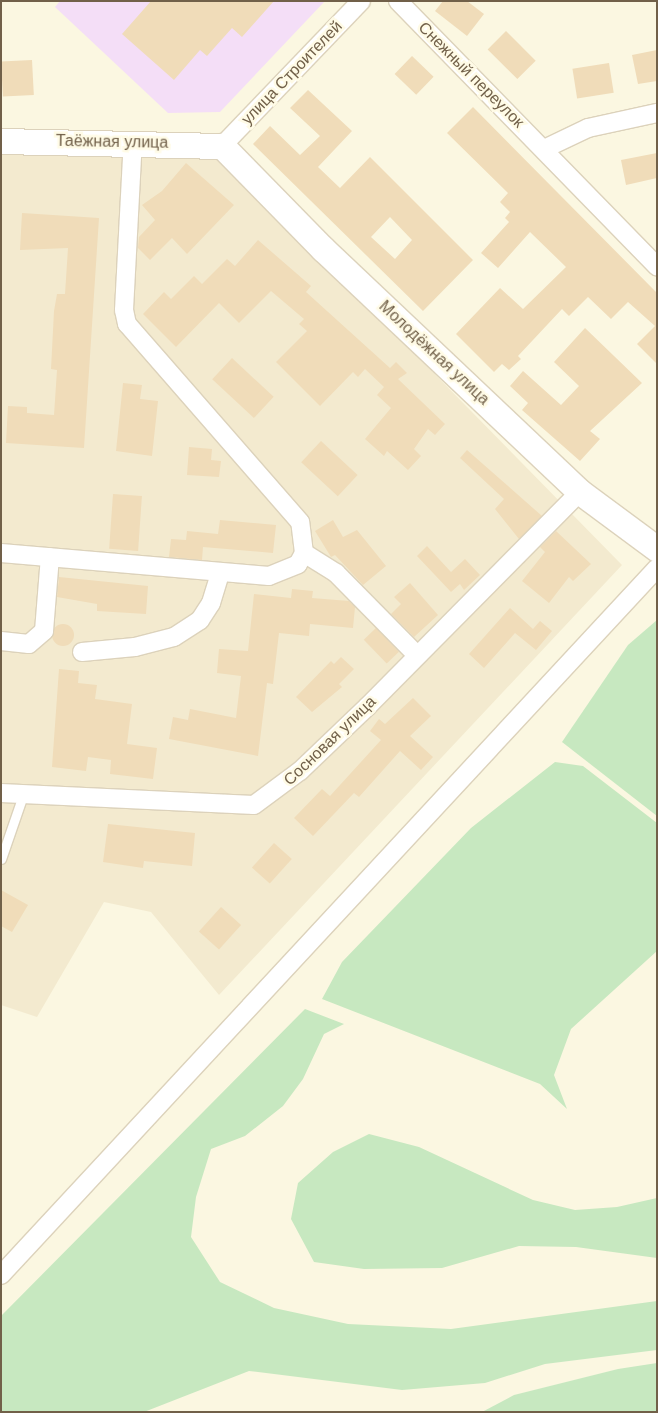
<!DOCTYPE html>
<html>
<head>
<meta charset="utf-8">
<style>
	body { margin:0 }
	#map { position:relative; width:658px; height:1413px; overflow:hidden; background:#fbf7e1; font-family:Helvetica,sans-serif }
	div>[style] { position:absolute }
	.residential>* { inset:0; background:#f3eacf }
	.education>* { inset:0; background:#f4def7 }
	.green>* { inset:0; background:#c7e8c0 }
	.building>* { inset:0; background:#f0dcb9; transform-origin:0 0 }
	.round { border-radius:50% }
	.roads { filter:drop-shadow(1px 0 #dcd2bb) drop-shadow(-1px 0 #dcd2bb) drop-shadow(0 1px #dcd2bb) drop-shadow(0 -1px #dcd2bb) }
	.service>* { height:9px; margin:-4.5px; padding:0 4.5px; transform-origin:4.5px; border-radius:4.5px; background:#fff }
	.minor>* { height:18px; margin:-9px; padding:0 9px; transform-origin:9px; border-radius:9px; background:#fff }
	.secondary>* { height:25px; margin:-12.5px; padding:0 12.5px; transform-origin:12.5px; border-radius:12.5px; background:#fff }
	span { translate:-50% -50%; white-space:nowrap; text-align:center; line-height:1.15; -webkit-text-stroke:5px #fffbe6; paint-order:stroke }
	.street-label { font-size:16px; color:#716049 }
	.frame { position:absolute; inset:0; border:2px solid #716049; pointer-events:none }
</style>
</head>
<body>
<div id="map">
	<div class="residential">
		<i style="clip-path:polygon(1px 143px,210px 145px,622px 565px,219px 995px,151px 912px,104px 902px,37px 1017px,1px 1005px)"></i>
	</div>
	<div class="education">
		<i style="clip-path:polygon(60px 1px,325px 1px,220px 112px,168px 113px,55px 7px)"></i>
	</div>
	<div class="green">
		<i style="clip-path:polygon(657px 620px,657px 816px,562px 742px,628px 645px)"></i>
		<i style="clip-path:polygon(555px 762px,583px 766px,657px 823px,657px 951px,571px 1029px,554px 1075px,567px 1109px,540px 1084px,322px 999px,342px 962px,471px 828px)"></i>
		<i style="clip-path:polygon(305px 1009px,344px 1024px,324px 1034px,303px 1079px,283px 1106px,245px 1136px,211px 1149px,196px 1197px,191px 1237px,220px 1282px,274px 1308px,348px 1324px,451px 1329px,657px 1301px,657px 1350px,545px 1364px,485px 1383px,402px 1390px,249px 1371px,144px 1412px,1px 1412px,1px 1316px)"></i>
		<i style="clip-path:polygon(369px 1134px,419px 1147px,533px 1200px,575px 1210px,617px 1207px,657px 1198px,657px 1258px,576px 1247px,519px 1246px,442px 1268px,364px 1269px,314px 1262px,291px 1219px,298px 1183px,333px 1152px)"></i>
		<i style="clip-path:polygon(657px 1363px,657px 1412px,482px 1412px,514px 1395px,618px 1369px)"></i>
	</div>
	<div class="building">
		<i style="clip-path:polygon(151px 1px,274px 1px,242px 37px,232px 28px,207px 56px,200px 50px,174px 80px,122px 34px)"></i>
		<i style="clip-path:polygon(443px 1px,467px 1px,484px 14px,467px 36px,435px 11px)"></i>
		<i style="left:506px;top:31px;width:42px;height:26px;rotate:45deg"></i>
		<i style="clip-path:polygon(657px 50px,657px 81px,638px 84px,632px 55px)"></i>
		<i style="left:412px;top:56px;width:30px;height:25px;rotate:44deg"></i>
		<i style="left:32px;top:60px;width:35px;height:31px;rotate:87deg"></i>
		<i style="left:609px;top:63px;width:30px;height:37px;rotate:81deg"></i>
		<i style="clip-path:polygon(evenodd,308px 90px,352px 131px,318px 167px,340px 188px,370px 157px,473px 260px,423px 311px,253px 144px,270px 126px,300px 155px,320px 136px,290px 108px,308px 90px,390px 217px,412px 240px,395px 259px,371px 237px,390px 217px)"></i>
		<i style="clip-path:polygon(473px 107px,657px 293px,657px 364px,637px 344px,655px 326px,628px 302px,611px 319px,588px 297px,569px 316px,562px 309px,518px 356px,521px 359px,509px 370px,502px 364px,494px 372px,456px 334px,500px 288px,523px 309px,566px 267px,530px 232px,498px 268px,481px 253px,509px 222px,505px 218px,510px 212px,500px 202px,508px 193px,447px 133px)"></i>
		<i style="clip-path:polygon(657px 153px,657px 178px,626px 185px,621px 160px)"></i>
		<i style="clip-path:polygon(186px 163px,234px 205px,187px 254px,172px 238px,150px 260px,138px 248px,139px 237px,155px 220px,142px 205px,162px 191px)"></i>
		<i style="clip-path:polygon(22px 213px,99px 218px,84px 448px,6px 443px,8px 406px,27px 407px,27px 413px,54px 415px,57px 370px,51px 369px,54px 311px,57px 294px,65px 294px,68px 248px,20px 250px)"></i>
		<i style="clip-path:polygon(258px 240px,311px 286px,306px 292px,390px 368px,396px 362px,407px 373px,398px 379px,445px 424px,435px 435px,428px 429px,414px 449px,421px 456px,408px 470px,387px 451px,384px 456px,365px 439px,391px 408px,377px 395px,384px 387px,365px 369px,358px 377px,353px 372px,320px 406px,276px 362px,307px 331px,299px 324px,304px 319px,271px 291px,239px 323px,219px 303px,176px 347px,143px 314px,164px 292px,171px 299px,194px 276px,202px 284px,227px 259px,235px 266px)"></i>
		<i style="clip-path:polygon(585px 328px,642px 383px,590px 431px,600px 439px,580px 461px,522px 410px,528px 403px,510px 386px,523px 371px,561px 405px,579px 386px,554px 362px)"></i>
		<i style="left:232px;top:358px;width:57px;height:29px;rotate:43deg"></i>
		<i style="clip-path:polygon(123px 383px,142px 385px,140px 399px,158px 401px,152px 456px,116px 451px)"></i>
		<i style="left:321px;top:441px;width:50px;height:29px;rotate:43deg"></i>
		<i style="clip-path:polygon(189px 447px,212px 449px,211px 460px,221px 461px,219px 477px,187px 475px)"></i>
		<i style="clip-path:polygon(467px 450px,542px 516px,519px 539px,495px 509px,504px 499px,460px 458px)"></i>
		<i style="left:113px;top:494px;width:29px;height:55px;rotate:4deg"></i>
		<i style="clip-path:polygon(220px 520px,276px 525px,273px 553px,203px 547px,202px 560px,169px 557px,171px 539px,186px 540px,187px 531px,218px 534px)"></i>
		<i style="clip-path:polygon(333px 520px,343px 537px,357px 530px,386px 566px,363px 585px,335px 555px,331px 557px,315px 531px)"></i>
		<i style="clip-path:polygon(556px 531px,591px 564px,573px 581px,569px 577px,549px 603px,522px 581px,545px 552px,540px 547px)"></i>
		<i style="clip-path:polygon(427px 546px,451px 572px,465px 559px,480px 575px,464px 590px,460px 584px,451px 592px,417px 556px)"></i>
		<i style="clip-path:polygon(59px 577px,148px 586px,146px 614px,97px 611px,97px 604px,57px 597px)"></i>
		<i style="clip-path:polygon(410px 583px,438px 615px,414px 637px,391px 614px,401px 604px,394px 597px)"></i>
		<i style="clip-path:polygon(292px 589px,313px 591px,312px 598px,349px 601px,355px 607px,353px 628px,310px 624px,309px 636px,279px 633px,273px 684px,267px 683px,258px 756px,169px 739px,173px 717px,188px 720px,190px 709px,236px 718px,241px 676px,217px 673px,219px 649px,248px 651px,254px 594px,291px 598px)"></i>
		<i style="clip-path:polygon(510px 608px,533px 629px,540px 621px,552px 631px,536px 650px,515px 633px,484px 668px,469px 654px)"></i>
		<i class="round" style="left:52px;top:624px;width:22px;height:22px"></i>
		<i style="left:376px;top:628px;width:33px;height:17px;rotate:46deg"></i>
		<i style="clip-path:polygon(341px 657px,354px 669px,339px 684px,342px 687px,312px 712px,296px 697px,331px 661px,334px 664px)"></i>
		<i style="clip-path:polygon(59px 669px,79px 671px,78px 683px,97px 685px,95px 699px,132px 704px,127px 744px,157px 748px,153px 779px,110px 774px,111px 760px,88px 757px,86px 771px,52px 767px)"></i>
		<i style="clip-path:polygon(413px 698px,431px 716px,410px 736px,433px 757px,421px 770px,400px 751px,359px 797px,354px 793px,313px 836px,294px 818px,322px 789px,330px 796px,381px 740px,370px 731px,379px 719px,385px 724px)"></i>
		<i style="clip-path:polygon(108px 824px,195px 833px,192px 866px,144px 861px,143px 868px,103px 862px)"></i>
		<i style="left:274px;top:843px;width:24px;height:33px;rotate:42deg"></i>
		<i style="clip-path:polygon(1px 890px,28px 905px,12px 932px,1px 926px)"></i>
		<i style="left:221px;top:907px;width:27px;height:33px;rotate:42deg"></i>
	</div>
	<div class="roads">
		<div class="service">
			<i style="left:1px;top:859px;width:68px;rotate:-71deg"></i>
		</div>
		<div class="minor">
			<i style="left:398px;top:1px;width:371px;rotate:45.7deg"></i>
			<i style="left:222px;top:146px;width:201px;rotate:-46.2deg"></i>
			<i style="left:544px;top:149px;width:49px;rotate:-25.5deg"></i>
			<i style="left:588px;top:128px;width:71px;rotate:-12.3deg"></i>
			<i style="left:1px;top:553px;width:269px;rotate:4.9deg"></i>
			<i style="left:269px;top:576px;width:31px;rotate:-22deg"></i>
			<i style="left:298px;top:564px;width:13px;rotate:-61deg"></i>
			<i style="left:304px;top:553px;width:31px;rotate:-97deg"></i>
			<i style="left:300px;top:522px;width:263px;rotate:-131.1deg"></i>
			<i style="left:127px;top:324px;width:14px;rotate:-102deg"></i>
			<i style="left:124px;top:310px;width:169px;rotate:-87deg"></i>
			<i style="left:304px;top:553px;width:38px;rotate:32deg"></i>
			<i style="left:336px;top:573px;width:114px;rotate:45.4deg"></i>
			<i style="left:1px;top:641px;width:28px;rotate:6deg"></i>
			<i style="left:29px;top:644px;width:20px;rotate:-41deg"></i>
			<i style="left:44px;top:631px;width:74px;rotate:-85.4deg"></i>
			<i style="left:82px;top:652px;width:53px;rotate:-5.4deg"></i>
			<i style="left:135px;top:647px;width:40px;rotate:-14.4deg"></i>
			<i style="left:174px;top:637px;width:31px;rotate:-33deg"></i>
			<i style="left:200px;top:620px;width:20px;rotate:-57deg"></i>
			<i style="left:211px;top:603px;width:30px;rotate:-73deg"></i>
			<i style="left:1px;top:793px;width:253px;rotate:2.7deg"></i>
			<i style="left:254px;top:805px;width:57px;rotate:-36.5deg"></i>
			<i style="left:300px;top:771px;width:93px;rotate:-43.7deg"></i>
			<i style="left:367px;top:707px;width:303px;rotate:-45.3deg"></i>
			<i style="left:1px;top:1275px;width:964px;rotate:-47.14deg"></i>
		</div>
		<div class="secondary">
			<i style="left:1px;top:141px;width:221px;rotate:1.3deg"></i>
			<i style="left:222px;top:146px;width:144px;rotate:45.6deg"></i>
			<i style="left:323px;top:249px;width:354px;rotate:43.4deg"></i>
			<i style="left:580px;top:492px;width:96px;rotate:36.5deg"></i>
		</div>
	</div>
	<div class="street-label">
		<span style="left:292px;top:73px;rotate:-46deg">улица Строителей</span>
		<span style="left:471px;top:75px;rotate:45deg">Снежный переулок</span>
		<span style="left:112px;top:142px;rotate:1deg">Таёжная улица</span>
		<span style="left:434px;top:353px;rotate:43deg">Молодёжная улица</span>
		<span style="left:330px;top:741px;rotate:-44deg">Сосновая улица</span>
	</div>
	<div class="frame"></div>
</div>
</body>
</html>
